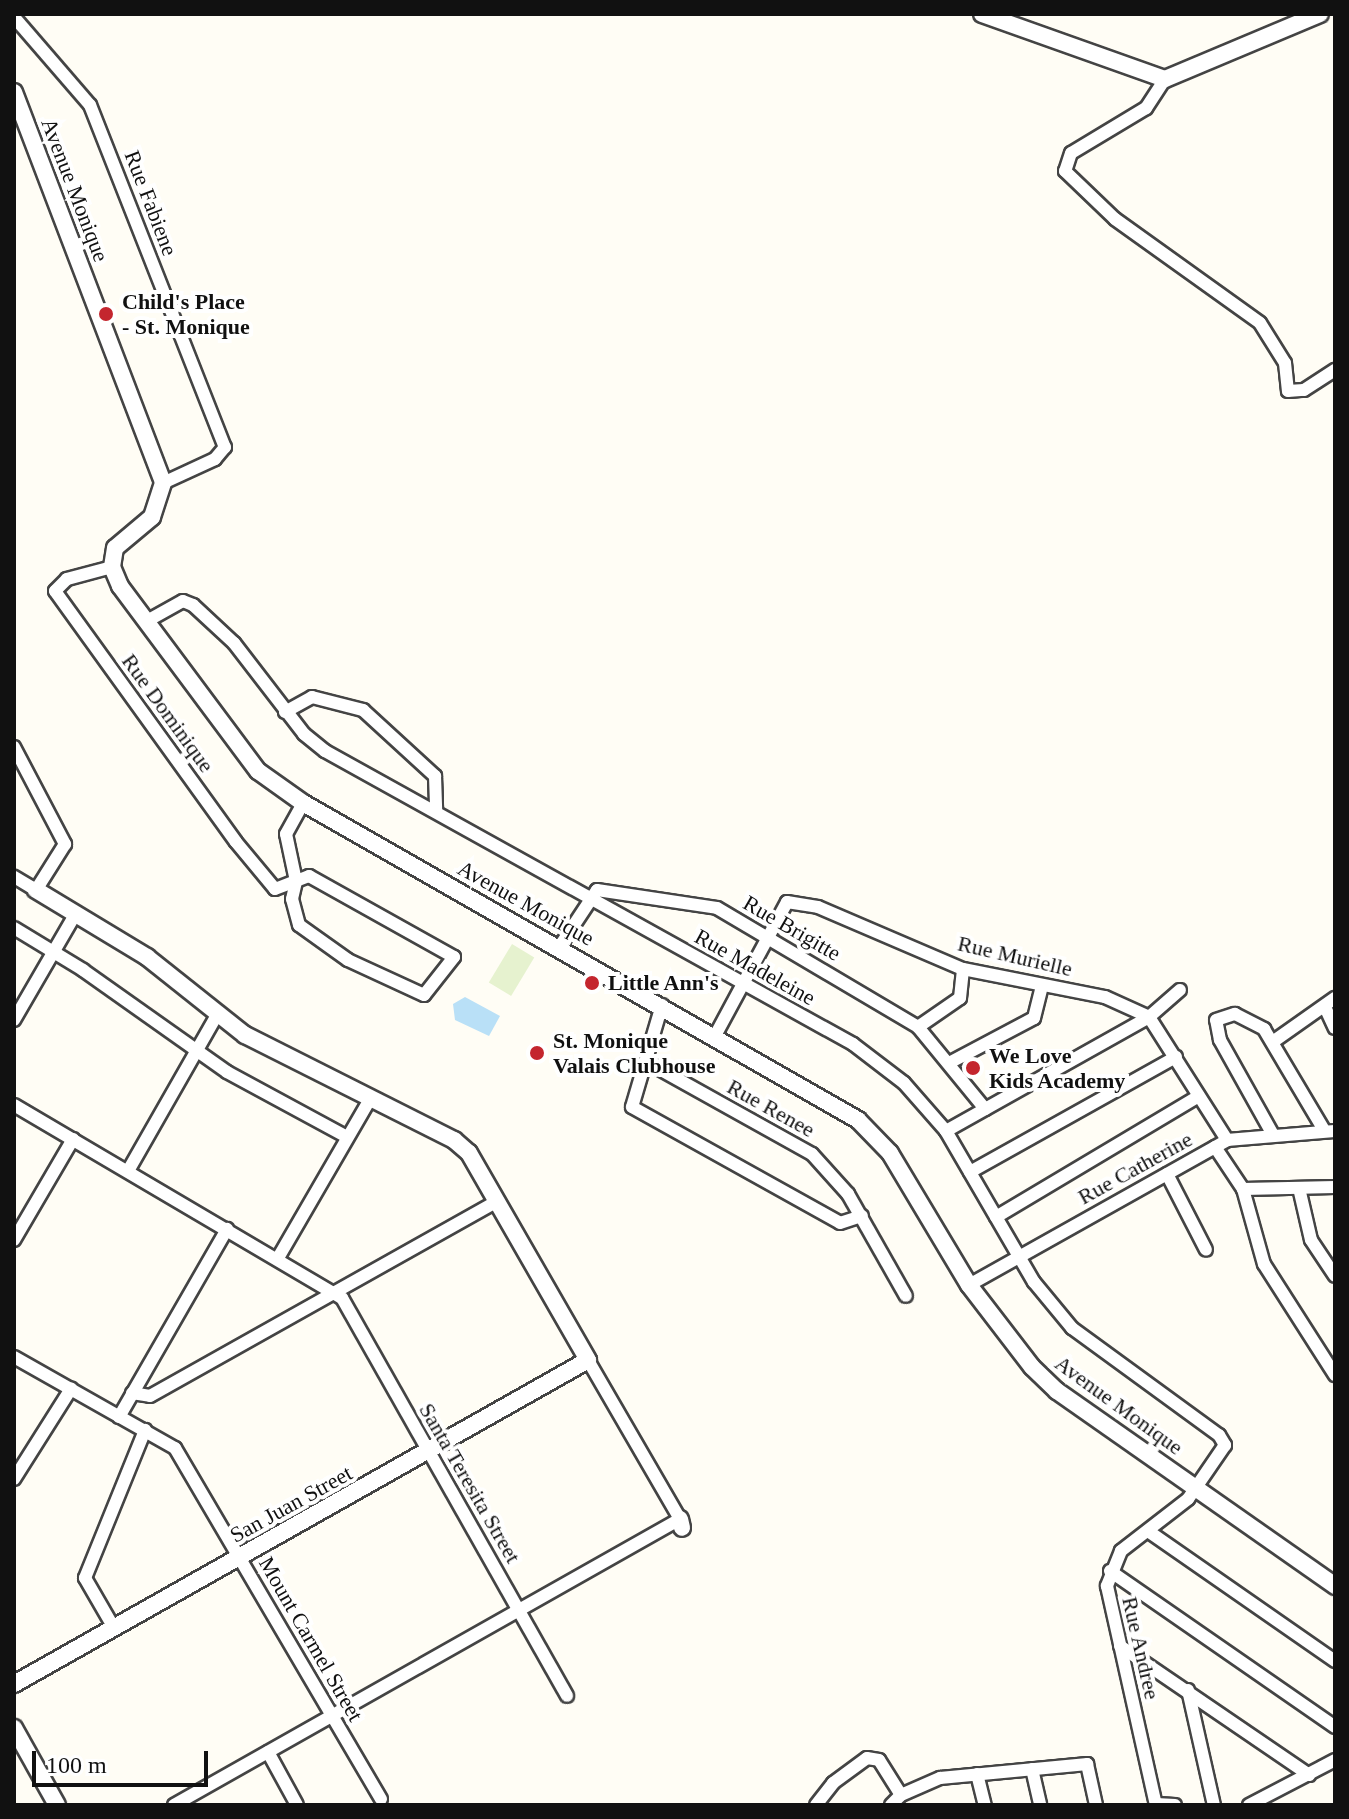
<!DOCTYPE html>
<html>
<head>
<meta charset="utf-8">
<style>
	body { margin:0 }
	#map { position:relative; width:1349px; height:1819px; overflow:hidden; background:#fffdf5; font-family:"Times New Roman",serif }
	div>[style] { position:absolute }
	.pitch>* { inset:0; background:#e6f2cf; transform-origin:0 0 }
	.water>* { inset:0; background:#b9e0f7 }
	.roads { filter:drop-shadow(2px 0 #444) drop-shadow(-2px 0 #444) drop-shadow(0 2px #444) drop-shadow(0 -2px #444) }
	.minor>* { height:12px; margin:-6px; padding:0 6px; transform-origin:6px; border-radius:6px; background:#fff }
	.tertiary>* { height:16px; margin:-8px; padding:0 8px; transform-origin:8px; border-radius:8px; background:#fff }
	.dots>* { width:22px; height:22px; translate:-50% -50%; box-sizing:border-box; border:4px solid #fff; border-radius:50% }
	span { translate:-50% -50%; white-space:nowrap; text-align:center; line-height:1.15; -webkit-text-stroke:8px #fff; paint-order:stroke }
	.street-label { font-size:22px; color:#111 }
	.poi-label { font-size:22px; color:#111; font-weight:700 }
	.left { translate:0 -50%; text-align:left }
	.frame { position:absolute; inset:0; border:16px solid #111; pointer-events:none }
	.scale { position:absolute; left:32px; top:1751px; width:176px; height:36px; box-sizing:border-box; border:4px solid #111; border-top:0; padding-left:10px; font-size:24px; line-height:28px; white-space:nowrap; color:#111; -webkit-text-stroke:6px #fff; paint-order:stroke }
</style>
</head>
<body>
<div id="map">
	<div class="pitch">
		<i style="left:512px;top:944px;width:26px;height:45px;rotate:31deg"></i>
	</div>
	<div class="water">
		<i style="clip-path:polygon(465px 997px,500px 1016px,489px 1036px,455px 1020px,453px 1004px)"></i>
	</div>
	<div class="roads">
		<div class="minor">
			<i style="left:14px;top:17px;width:116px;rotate:49.2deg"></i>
			<i style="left:90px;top:105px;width:368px;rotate:68.5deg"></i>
			<i style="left:225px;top:447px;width:16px;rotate:130deg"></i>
			<i style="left:215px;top:459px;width:57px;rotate:155.2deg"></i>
			<i style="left:1165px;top:79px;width:35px;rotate:123deg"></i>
			<i style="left:1146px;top:108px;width:87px;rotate:149deg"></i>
			<i style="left:1071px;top:153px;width:19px;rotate:108deg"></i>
			<i style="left:1065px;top:171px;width:69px;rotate:43.8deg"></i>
			<i style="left:1115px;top:219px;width:178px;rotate:35.6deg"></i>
			<i style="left:1260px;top:323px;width:47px;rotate:58deg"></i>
			<i style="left:1285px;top:363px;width:28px;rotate:84deg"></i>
			<i style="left:1288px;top:391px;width:16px;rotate:-4deg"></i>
			<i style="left:1304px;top:390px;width:37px;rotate:-33deg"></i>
			<i style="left:112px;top:567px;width:47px;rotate:165.1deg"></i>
			<i style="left:67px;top:579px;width:17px;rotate:135deg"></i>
			<i style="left:55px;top:591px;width:309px;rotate:54.2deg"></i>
			<i style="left:236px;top:842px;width:61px;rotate:50.3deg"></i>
			<i style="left:275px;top:889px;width:22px;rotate:-21deg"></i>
			<i style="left:296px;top:881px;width:14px;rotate:-21deg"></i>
			<i style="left:309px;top:876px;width:166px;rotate:29.2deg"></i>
			<i style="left:454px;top:957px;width:48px;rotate:128.3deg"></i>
			<i style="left:424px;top:995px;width:84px;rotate:-155.3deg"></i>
			<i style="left:348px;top:960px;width:60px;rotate:-144.5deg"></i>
			<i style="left:299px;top:925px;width:27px;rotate:-105deg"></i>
			<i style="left:292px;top:899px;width:18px;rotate:-77deg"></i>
			<i style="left:296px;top:881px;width:48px;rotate:-102deg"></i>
			<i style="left:286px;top:834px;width:35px;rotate:-61deg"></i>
			<i style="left:147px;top:621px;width:41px;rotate:-29.1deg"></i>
			<i style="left:183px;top:601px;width:11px;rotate:22deg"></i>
			<i style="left:193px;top:605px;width:56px;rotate:42.8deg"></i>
			<i style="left:234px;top:643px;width:115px;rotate:52.4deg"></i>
			<i style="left:304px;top:734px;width:27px;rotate:39deg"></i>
			<i style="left:325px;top:751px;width:604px;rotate:29.03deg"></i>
			<i style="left:853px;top:1044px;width:64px;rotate:37.4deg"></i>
			<i style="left:904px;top:1083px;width:64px;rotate:48.8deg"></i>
			<i style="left:946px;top:1131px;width:175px;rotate:59.8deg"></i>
			<i style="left:1034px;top:1282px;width:60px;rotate:50.4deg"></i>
			<i style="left:1072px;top:1328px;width:182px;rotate:36.1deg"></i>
			<i style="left:1219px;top:1435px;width:12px;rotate:59deg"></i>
			<i style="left:1225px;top:1445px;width:65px;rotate:124.4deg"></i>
			<i style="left:1188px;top:1499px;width:85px;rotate:142.2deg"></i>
			<i style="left:1121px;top:1551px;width:38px;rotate:112deg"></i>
			<i style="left:1107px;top:1586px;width:224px;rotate:77.4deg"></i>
			<i style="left:285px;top:712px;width:31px;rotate:-29deg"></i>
			<i style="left:312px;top:697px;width:53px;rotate:14.3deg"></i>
			<i style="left:363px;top:710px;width:98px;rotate:42.5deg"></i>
			<i style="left:435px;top:776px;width:33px;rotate:88deg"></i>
			<i style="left:14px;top:747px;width:110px;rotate:62.3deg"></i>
			<i style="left:65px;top:844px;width:54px;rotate:122.2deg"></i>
			<i style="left:36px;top:890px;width:26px;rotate:-149deg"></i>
			<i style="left:14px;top:928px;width:81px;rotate:31.3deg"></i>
			<i style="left:83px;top:970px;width:176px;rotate:35.3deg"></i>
			<i style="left:227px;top:1072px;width:136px;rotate:28.4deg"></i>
			<i style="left:560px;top:946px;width:67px;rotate:-56.5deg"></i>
			<i style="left:597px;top:890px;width:121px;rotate:8.5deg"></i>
			<i style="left:717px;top:908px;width:234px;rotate:30.6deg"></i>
			<i style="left:918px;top:1027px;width:106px;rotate:50.7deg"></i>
			<i style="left:662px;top:1005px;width:106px;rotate:106.4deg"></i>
			<i style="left:632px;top:1107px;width:238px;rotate:29.1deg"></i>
			<i style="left:840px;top:1223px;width:23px;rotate:-18deg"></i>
			<i style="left:1325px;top:1007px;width:23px;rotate:65deg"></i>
			<i style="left:14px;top:1020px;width:124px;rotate:-59.9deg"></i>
			<i style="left:918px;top:1027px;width:51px;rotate:-34.6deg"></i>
			<i style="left:960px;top:998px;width:29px;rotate:-84deg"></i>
			<i style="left:716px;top:1034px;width:150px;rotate:-61.7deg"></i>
			<i style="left:787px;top:902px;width:31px;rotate:9deg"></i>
			<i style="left:818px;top:907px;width:158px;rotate:23.2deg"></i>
			<i style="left:963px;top:969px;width:145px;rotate:11.2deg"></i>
			<i style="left:1105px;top:997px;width:48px;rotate:24.4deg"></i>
			<i style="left:1149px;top:1017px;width:146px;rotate:57.6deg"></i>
			<i style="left:1274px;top:1041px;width:75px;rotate:-35.2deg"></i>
			<i style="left:645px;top:1061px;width:191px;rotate:29.1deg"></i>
			<i style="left:812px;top:1154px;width:54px;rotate:48deg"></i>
			<i style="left:848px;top:1194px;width:117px;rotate:60.4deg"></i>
			<i style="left:949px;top:1063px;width:96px;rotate:-27.9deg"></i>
			<i style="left:1034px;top:1018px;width:34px;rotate:-76deg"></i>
			<i style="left:14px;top:1105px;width:381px;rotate:30.5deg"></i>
			<i style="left:342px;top:1298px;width:457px;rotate:60.5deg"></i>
			<i style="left:946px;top:1131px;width:233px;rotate:-29.3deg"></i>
			<i style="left:1149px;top:1017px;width:41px;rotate:-41.1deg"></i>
			<i style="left:1272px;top:1133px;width:107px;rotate:-119.2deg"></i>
			<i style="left:1220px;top:1040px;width:20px;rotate:-101deg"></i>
			<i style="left:1216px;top:1020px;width:20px;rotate:-18deg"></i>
			<i style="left:1235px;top:1014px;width:33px;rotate:27deg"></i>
			<i style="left:1264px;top:1029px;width:117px;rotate:59.3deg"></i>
			<i style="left:1215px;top:1147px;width:50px;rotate:56.3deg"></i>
			<i style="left:1243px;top:1189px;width:78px;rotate:74.4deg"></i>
			<i style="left:1264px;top:1264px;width:132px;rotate:57.4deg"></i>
			<i style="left:128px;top:1171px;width:180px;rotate:-60.3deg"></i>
			<i style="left:970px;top:1172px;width:236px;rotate:-29.2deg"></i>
			<i style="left:1167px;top:1174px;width:85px;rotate:62.8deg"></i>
			<i style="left:1299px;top:1188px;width:53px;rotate:77deg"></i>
			<i style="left:1311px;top:1240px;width:43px;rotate:56.3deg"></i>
			<i style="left:1243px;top:1189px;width:92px;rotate:-1.2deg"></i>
			<i style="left:996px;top:1217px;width:236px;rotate:-30.8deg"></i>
			<i style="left:14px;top:1240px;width:117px;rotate:-59.7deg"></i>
			<i style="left:278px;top:1258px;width:184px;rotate:-59.9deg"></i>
			<i style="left:969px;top:1285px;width:296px;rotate:-29.3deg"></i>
			<i style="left:1227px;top:1140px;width:108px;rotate:-4.8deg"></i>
			<i style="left:14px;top:1357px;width:185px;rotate:29.5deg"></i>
			<i style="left:175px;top:1448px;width:407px;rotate:59.6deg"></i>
			<i style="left:132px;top:1393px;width:18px;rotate:9deg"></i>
			<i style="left:150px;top:1396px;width:399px;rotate:-29.3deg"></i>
			<i style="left:119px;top:1417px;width:217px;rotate:-60.1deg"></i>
			<i style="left:14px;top:1479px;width:107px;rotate:-57.7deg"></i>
			<i style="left:1148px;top:1531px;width:228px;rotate:34.8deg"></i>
			<i style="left:1110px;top:1571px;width:274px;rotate:34.7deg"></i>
			<i style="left:114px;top:1628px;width:58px;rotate:-120.1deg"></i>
			<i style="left:85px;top:1578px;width:160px;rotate:-67.9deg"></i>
			<i style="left:1120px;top:1646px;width:229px;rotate:34.3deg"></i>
			<i style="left:1188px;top:1690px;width:118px;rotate:77.3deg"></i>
			<i style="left:268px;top:1752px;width:60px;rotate:61.3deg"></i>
			<i style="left:1032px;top:1769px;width:37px;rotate:77deg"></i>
			<i style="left:977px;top:1774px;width:32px;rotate:76deg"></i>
			<i style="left:1156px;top:1804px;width:19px;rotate:3deg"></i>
			<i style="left:174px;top:1805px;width:581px;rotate:-29.48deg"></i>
			<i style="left:680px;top:1519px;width:184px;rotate:-120.1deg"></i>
			<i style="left:816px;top:1805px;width:28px;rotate:-52deg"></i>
			<i style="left:833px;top:1783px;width:42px;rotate:-36.3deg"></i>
			<i style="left:867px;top:1758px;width:12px;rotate:9deg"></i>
			<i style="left:879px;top:1760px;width:41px;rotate:57.8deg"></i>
			<i style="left:891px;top:1805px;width:14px;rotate:-45deg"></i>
			<i style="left:901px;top:1795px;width:43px;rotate:-23.6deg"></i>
			<i style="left:940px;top:1778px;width:148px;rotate:-5.4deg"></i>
			<i style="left:1087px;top:1764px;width:42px;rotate:77.6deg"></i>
			<i style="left:1249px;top:1805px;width:97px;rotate:-27.6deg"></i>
		</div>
		<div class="tertiary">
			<i style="left:982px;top:14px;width:194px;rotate:19.6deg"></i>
			<i style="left:1165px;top:79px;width:168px;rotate:-22.8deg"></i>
			<i style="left:14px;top:92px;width:418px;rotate:69.1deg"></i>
			<i style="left:163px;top:483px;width:36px;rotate:108deg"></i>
			<i style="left:152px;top:517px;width:48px;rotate:140deg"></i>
			<i style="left:115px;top:548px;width:19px;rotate:99deg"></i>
			<i style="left:112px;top:567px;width:21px;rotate:67deg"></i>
			<i style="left:120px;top:586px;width:231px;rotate:53.3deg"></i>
			<i style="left:258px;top:771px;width:55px;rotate:35.4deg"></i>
			<i style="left:303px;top:803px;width:639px;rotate:29.73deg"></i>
			<i style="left:858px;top:1120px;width:46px;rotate:45.9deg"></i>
			<i style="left:890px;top:1153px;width:154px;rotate:59.1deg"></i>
			<i style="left:969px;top:1285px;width:103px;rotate:52.5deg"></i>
			<i style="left:1032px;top:1367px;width:35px;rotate:44deg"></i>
			<i style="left:1057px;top:1391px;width:340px;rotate:35deg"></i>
			<i style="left:680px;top:1519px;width:9px;rotate:77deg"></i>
			<i style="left:14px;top:1684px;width:659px;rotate:-29.44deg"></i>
			<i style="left:588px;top:1360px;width:239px;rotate:-119.9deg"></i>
			<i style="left:469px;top:1153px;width:20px;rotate:-139deg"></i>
			<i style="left:454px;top:1140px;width:234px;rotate:-153.3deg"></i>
			<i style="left:245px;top:1035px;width:125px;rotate:-141.5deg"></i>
			<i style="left:147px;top:957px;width:130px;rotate:-148.9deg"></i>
			<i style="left:14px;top:1728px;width:88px;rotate:60.8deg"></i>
		</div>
	</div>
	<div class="dots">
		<i style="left:106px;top:314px;background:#c4262e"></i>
		<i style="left:592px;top:983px;background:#c4262e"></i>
		<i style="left:537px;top:1053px;background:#c4262e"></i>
		<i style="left:973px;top:1068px;background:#c4262e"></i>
	</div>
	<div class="street-label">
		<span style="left:75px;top:190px;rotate:69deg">Avenue Monique</span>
		<span style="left:151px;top:203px;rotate:69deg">Rue Fabiene</span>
		<span style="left:168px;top:713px;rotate:54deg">Rue Dominique</span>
		<span style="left:526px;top:903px;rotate:29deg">Avenue Monique</span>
		<span style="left:792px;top:928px;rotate:30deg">Rue Brigitte</span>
		<span style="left:1015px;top:956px;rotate:13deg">Rue Murielle</span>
		<span style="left:755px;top:967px;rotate:29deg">Rue Madeleine</span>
		<span style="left:771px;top:1108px;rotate:29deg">Rue Renee</span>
		<span style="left:1135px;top:1168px;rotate:-29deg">Rue Catherine</span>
		<span style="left:1119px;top:1405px;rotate:36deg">Avenue Monique</span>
		<span style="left:470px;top:1483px;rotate:60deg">Santa Teresita Street</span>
		<span style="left:291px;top:1504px;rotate:-29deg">San Juan Street</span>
		<span style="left:311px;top:1639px;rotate:60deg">Mount Carmel Street</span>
		<span style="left:1141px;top:1648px;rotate:77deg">Rue Andree</span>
	</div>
	<div class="poi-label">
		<span class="left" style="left:122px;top:314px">Child's Place<br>- St. Monique</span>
		<span class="left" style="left:608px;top:983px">Little Ann's</span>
		<span class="left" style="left:553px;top:1053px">St. Monique<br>Valais Clubhouse</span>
		<span class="left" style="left:989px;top:1068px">We Love<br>Kids Academy</span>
	</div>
	<div class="frame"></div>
	<div class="scale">100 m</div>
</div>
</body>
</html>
